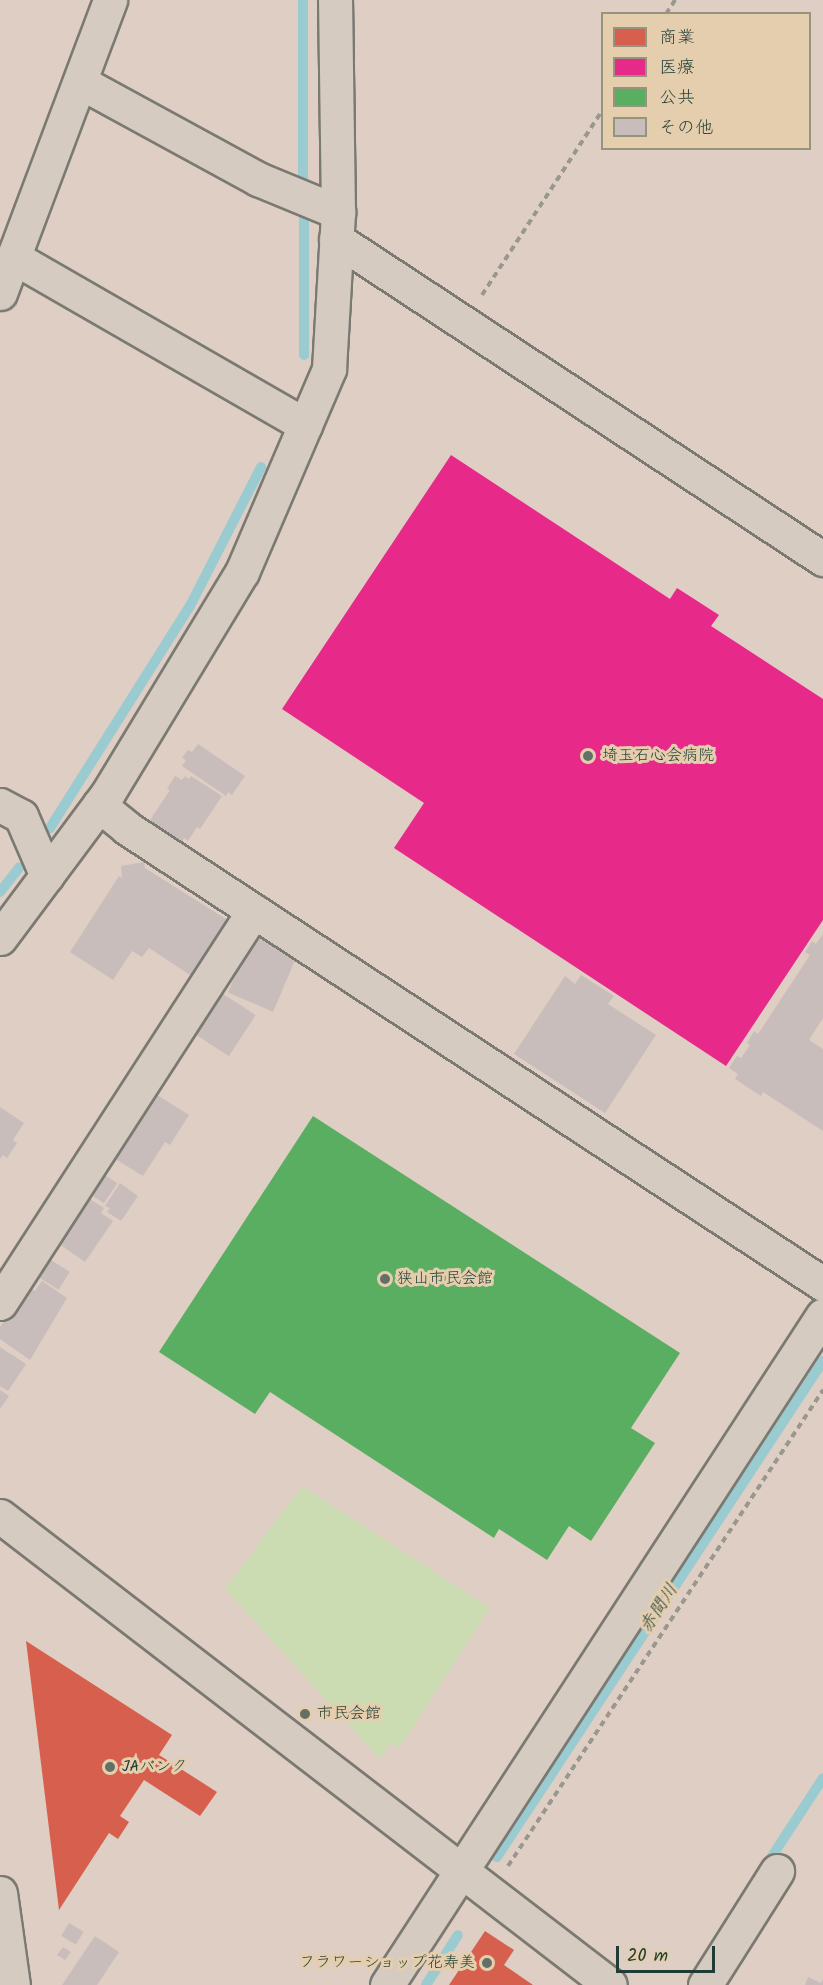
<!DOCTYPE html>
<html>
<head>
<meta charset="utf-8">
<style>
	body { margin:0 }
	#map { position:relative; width:823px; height:1985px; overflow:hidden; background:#decec3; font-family:Kalam,"Klee One",sans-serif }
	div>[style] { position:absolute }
	.green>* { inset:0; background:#ccdcb2 }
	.shops>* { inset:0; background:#d6604d }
	.health>* { inset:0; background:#e7298a }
	.public>* { inset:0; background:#5aae61 }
	.stream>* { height:10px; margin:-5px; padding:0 5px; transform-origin:5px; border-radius:5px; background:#99cbd1 }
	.building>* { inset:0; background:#c9bdbc; transform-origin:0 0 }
	.path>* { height:4px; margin-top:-2px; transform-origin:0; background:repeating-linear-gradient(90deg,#9a978e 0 6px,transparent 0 10.5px) }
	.roads { filter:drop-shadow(2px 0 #7a7972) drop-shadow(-2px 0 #7a7972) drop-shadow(0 2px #7a7972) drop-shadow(0 -2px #7a7972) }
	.minor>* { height:33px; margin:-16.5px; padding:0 16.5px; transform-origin:16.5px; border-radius:16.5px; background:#d5cbc0 }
	.dots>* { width:16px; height:16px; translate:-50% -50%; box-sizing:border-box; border:3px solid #e5ceae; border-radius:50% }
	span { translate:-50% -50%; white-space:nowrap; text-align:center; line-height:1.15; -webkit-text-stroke:6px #e5ceae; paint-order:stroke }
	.poi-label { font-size:16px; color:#1f3d34 }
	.left { translate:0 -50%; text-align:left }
	.right { translate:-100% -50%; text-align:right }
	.water-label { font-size:18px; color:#24443c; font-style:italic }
	.legend { position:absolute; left:601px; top:12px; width:210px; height:138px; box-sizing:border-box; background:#e5ceae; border:2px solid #96947d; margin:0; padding:8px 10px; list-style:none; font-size:18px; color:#1f3d34 }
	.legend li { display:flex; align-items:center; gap:12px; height:30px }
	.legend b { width:30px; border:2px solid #96947d }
	.scale { position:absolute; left:616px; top:1946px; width:99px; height:27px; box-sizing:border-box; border:3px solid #1f3d34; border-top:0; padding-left:8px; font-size:18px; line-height:21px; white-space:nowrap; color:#1f3d34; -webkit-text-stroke:4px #e5ceae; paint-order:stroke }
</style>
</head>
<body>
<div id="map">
	<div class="green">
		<i style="clip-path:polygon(302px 1486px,490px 1608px,399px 1748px,390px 1744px,380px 1759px,225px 1589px)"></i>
	</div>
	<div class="shops">
		<i style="clip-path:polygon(26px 1641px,172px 1735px,159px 1755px,217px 1792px,200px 1816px,144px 1780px,120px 1816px,129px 1822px,118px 1839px,109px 1833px,59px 1910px)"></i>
		<i style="clip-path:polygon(485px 1931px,514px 1950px,504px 1965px,533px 1985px,449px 1985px)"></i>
	</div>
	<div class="health">
		<i style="clip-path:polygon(451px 455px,670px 599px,677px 588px,719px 615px,711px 626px,823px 699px,823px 920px,726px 1066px,394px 848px,424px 803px,282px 709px)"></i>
	</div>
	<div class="public">
		<i style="clip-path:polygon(313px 1116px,680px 1353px,631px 1428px,655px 1443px,591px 1541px,569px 1526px,547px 1560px,499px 1529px,494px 1538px,270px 1392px,255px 1414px,159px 1352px)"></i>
	</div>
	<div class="stream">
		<i style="left:303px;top:0;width:179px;rotate:90deg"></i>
		<i style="left:304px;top:217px;width:138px;rotate:90deg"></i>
		<i style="left:50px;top:828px;width:262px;rotate:-57.8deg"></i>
		<i style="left:190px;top:606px;width:156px;rotate:-62.9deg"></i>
		<i style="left:0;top:892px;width:31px;rotate:-52deg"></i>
		<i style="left:497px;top:1857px;width:594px;rotate:-56.68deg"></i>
		<i style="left:765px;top:1867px;width:106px;rotate:-56.9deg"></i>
		<i style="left:426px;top:1985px;width:59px;rotate:-57.4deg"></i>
	</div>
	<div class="building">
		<i style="clip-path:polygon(198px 744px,245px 776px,232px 795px,228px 792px,226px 796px,182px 766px,186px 760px,182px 758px,188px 750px,192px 752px)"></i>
		<i style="clip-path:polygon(175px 776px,182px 780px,185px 776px,189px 779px,191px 776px,222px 796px,200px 829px,197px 827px,188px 841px,184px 838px,182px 842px,150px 820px,170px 790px,167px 789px)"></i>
		<i style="clip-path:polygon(144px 862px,145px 868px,229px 921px,193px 977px,149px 948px,142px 957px,132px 951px,113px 980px,70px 952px,119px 876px,122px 878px,121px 866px)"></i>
		<i style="left:255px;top:929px;width:49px;height:69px;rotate:23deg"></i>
		<i style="clip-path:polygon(823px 934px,823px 1018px,809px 1040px,823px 1049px,823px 1131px,763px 1092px,761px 1096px,735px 1079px,738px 1074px,729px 1068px,737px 1056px,741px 1058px,750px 1045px,747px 1043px,754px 1031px,758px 1034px,810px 955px,805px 952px,812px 941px,816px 944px)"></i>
		<i style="clip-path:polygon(581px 975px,614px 996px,608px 1004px,656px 1035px,605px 1113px,514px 1054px,565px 976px,575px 984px)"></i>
		<i style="left:217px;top:990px;width:46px;height:49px;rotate:33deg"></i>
		<i style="clip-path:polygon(154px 1093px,189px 1115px,170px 1145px,165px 1142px,143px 1176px,112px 1157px)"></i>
		<i style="clip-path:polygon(0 1107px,24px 1123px,13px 1140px,17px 1143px,7px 1158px,3px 1155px,0 1159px)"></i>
		<i style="left:99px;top:1171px;width:22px;height:24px;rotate:34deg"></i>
		<i style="clip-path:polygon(120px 1183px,138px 1196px,121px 1221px,107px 1212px,110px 1208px,105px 1206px)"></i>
		<i style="clip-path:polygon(85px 1196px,104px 1208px,101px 1213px,113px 1221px,85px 1262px,55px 1241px)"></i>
		<i style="left:46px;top:1257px;width:28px;height:21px;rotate:32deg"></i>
		<i style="clip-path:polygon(42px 1281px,67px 1298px,30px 1360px,0 1339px,0 1327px,27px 1286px,35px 1291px)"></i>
		<i style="clip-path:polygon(0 1347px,26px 1364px,8px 1391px,0 1386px)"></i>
		<i style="clip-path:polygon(0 1390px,9px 1396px,0 1409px)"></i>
		<i style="left:69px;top:1923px;width:17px;height:15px;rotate:31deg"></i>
		<i style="clip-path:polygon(95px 1936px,119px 1952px,97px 1985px,62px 1985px)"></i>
		<i style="clip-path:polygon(63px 1947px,71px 1952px,65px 1960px,57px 1955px)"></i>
		<i style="clip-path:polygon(808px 1977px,821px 1983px,823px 1979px,823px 1985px,805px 1985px)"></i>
	</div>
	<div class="path">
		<i style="left:666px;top:14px;width:17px;rotate:-57deg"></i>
		<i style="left:482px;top:295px;width:220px;rotate:-56.9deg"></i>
		<i style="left:508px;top:1866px;width:571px;rotate:-56.5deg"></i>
	</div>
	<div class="roads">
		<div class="minor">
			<i style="left:80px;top:82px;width:203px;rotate:28.6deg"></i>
			<i style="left:258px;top:179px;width:87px;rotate:22.4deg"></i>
			<i style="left:336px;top:239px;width:583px;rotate:33.31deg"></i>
			<i style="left:13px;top:257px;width:337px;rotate:29.9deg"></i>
			<i style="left:0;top:293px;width:313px;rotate:-69.4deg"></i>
			<i style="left:0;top:805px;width:24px;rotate:28deg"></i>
			<i style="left:21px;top:816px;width:65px;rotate:66.6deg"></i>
			<i style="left:99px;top:805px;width:36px;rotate:39deg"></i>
			<i style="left:127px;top:828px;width:832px;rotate:33.23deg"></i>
			<i style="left:0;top:938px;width:181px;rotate:-53.3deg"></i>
			<i style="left:108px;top:793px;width:258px;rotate:-58.8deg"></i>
			<i style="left:242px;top:572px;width:221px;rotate:-66.8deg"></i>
			<i style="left:329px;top:369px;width:157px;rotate:-86.7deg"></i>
			<i style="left:338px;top:212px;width:212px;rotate:-90.8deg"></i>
			<i style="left:0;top:1303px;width:467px;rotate:-57.1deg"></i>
			<i style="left:0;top:1516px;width:769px;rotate:37.55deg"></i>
			<i style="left:0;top:1893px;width:93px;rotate:82deg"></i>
			<i style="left:387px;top:1985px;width:799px;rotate:-56.95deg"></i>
			<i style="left:705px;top:1985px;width:135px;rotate:-57.7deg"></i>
		</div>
	</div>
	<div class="dots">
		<i style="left:588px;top:756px;background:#627066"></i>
		<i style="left:385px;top:1279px;background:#627066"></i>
		<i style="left:305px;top:1714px;background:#627066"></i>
		<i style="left:110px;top:1767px;background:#627066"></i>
		<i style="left:487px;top:1963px;background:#627066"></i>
	</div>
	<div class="poi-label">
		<span class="left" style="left:602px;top:756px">埼玉石心会病院</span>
		<span class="left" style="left:397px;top:1279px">狭山市民会館</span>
		<span class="left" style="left:317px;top:1714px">市民会館</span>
		<span class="left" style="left:122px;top:1767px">JAバンク</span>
		<span class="right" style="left:475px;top:1963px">フラワーショップ花寿美</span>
	</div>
	<div class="water-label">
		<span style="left:660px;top:1609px;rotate:-57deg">赤間川</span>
	</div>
	<ul class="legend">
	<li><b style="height:16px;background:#d6604d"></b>商業</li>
	<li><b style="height:16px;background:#e7298a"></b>医療</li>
	<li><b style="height:16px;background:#5aae61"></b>公共</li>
	<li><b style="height:16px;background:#c9bdbc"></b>その他</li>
	</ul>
	<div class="scale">20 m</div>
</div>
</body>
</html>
